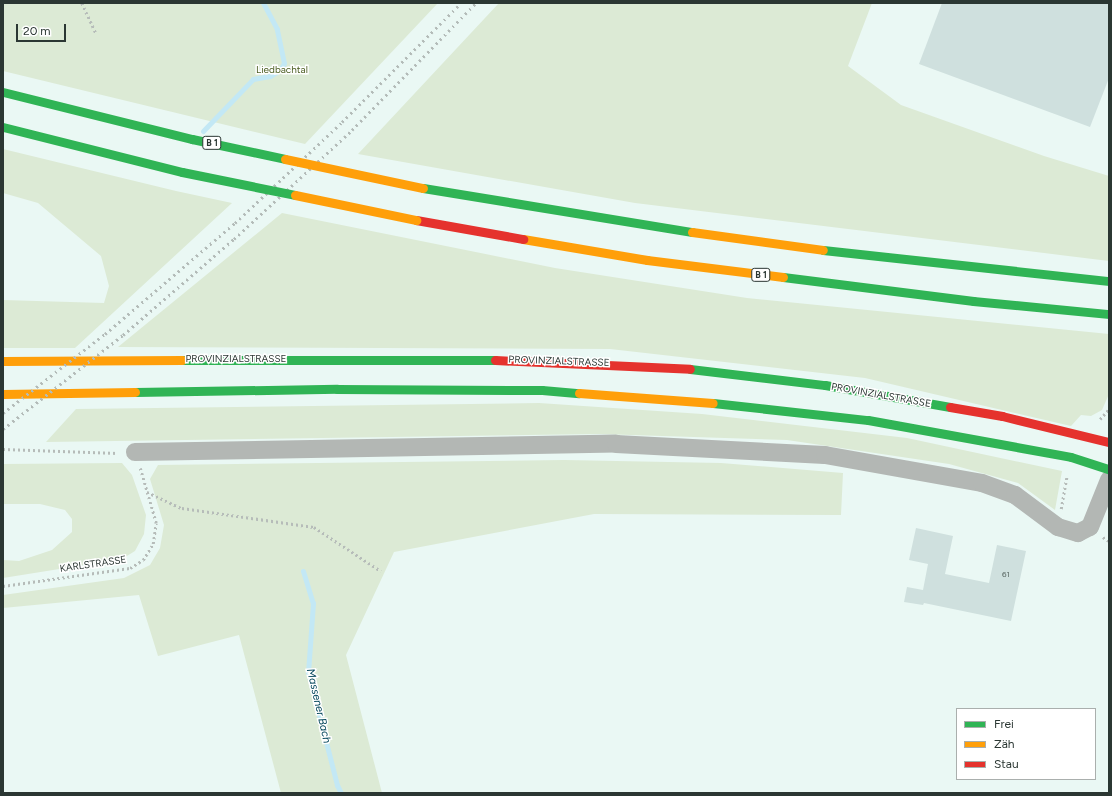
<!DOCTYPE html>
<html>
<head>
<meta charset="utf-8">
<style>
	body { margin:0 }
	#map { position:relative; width:1112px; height:796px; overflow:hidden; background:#eaf8f4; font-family:Figtree,sans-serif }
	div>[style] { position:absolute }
	.green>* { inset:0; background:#dcead5 }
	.stream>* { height:5px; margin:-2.5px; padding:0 2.5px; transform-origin:2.5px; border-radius:2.5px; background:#c3e8f5 }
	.building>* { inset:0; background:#cfe0de }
	.path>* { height:2.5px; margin-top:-1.25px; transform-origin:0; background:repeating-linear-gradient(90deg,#b6bcb9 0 2px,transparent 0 5px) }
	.street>* { height:18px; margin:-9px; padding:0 9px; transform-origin:9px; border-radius:9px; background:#b3b7b4 }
	.fast>* { height:9px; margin:-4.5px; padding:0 4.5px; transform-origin:4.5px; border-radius:4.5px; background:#30b455 }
	.slow>* { height:9px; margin:-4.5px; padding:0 4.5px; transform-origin:4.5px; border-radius:4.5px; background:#ff9f0a }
	.jam>* { height:9px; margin:-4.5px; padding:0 4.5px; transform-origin:4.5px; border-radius:4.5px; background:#e5322d }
	.rail>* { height:3px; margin-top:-1.5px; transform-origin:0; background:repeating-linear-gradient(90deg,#b3bbb8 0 2px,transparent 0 6px) }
	.fast-bridge>* { height:9px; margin:-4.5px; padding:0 4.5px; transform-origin:4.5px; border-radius:4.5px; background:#30b455 }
	.slow-bridge>* { height:9px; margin:-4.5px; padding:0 4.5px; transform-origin:4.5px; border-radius:4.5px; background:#ff9f0a }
	span { translate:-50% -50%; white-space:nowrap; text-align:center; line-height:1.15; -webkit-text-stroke:3px #fff; paint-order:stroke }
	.number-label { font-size:8px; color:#55625e }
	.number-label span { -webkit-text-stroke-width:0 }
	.shield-label span { padding:1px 3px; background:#fff; border:1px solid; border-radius:3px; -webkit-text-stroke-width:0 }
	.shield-label { font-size:9px; color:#2b3733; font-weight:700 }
	.park-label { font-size:10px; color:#4c5e23 }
	.street-label { font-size:10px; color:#2b3733 }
	.water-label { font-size:11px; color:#05475c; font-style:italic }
	.frame { position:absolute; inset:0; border:4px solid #2b3733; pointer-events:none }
	.legend { position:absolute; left:956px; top:708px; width:140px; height:72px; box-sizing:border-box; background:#fff; border:1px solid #aaafad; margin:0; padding:5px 7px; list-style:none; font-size:12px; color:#2b3733 }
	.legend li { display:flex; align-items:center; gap:8px; height:20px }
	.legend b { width:20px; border:1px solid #aaafad }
	.scale { position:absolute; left:16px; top:24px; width:50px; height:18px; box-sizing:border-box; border:2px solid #2b3733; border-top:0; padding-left:5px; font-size:12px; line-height:14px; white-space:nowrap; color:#2b3733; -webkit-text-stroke:3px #fff; paint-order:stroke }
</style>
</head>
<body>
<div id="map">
	<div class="green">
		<i style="clip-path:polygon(3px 3px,438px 3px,305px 144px,3px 71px)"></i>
		<i style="clip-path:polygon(499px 3px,872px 3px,848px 66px,901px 105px,1044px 156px,1109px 176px,1109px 261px,635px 203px,358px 154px)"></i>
		<i style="clip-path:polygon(3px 149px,176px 191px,232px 203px,75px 348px,3px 348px,3px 300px,104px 303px,109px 286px,101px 256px,38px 203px,3px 193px)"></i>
		<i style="clip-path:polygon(282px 213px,555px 268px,747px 298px,1109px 334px,1109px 394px,1102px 410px,1091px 416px,1081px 415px,1071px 426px,865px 378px,610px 349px,118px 347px)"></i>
		<i style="clip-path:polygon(539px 403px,702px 414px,907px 438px,1062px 471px,1055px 510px,1018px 483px,949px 464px,787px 440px,600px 434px,46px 442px,76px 409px)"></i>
		<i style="clip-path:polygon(564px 460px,721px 463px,843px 473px,841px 515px,594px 514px,394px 552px,346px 655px,382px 793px,281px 793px,239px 635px,158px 656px,139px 595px,3px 608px,3px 595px,124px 578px,150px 565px,160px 548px,164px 525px,150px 479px,158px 465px)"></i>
		<i style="clip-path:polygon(122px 463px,132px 475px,146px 515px,144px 534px,135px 551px,122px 559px,3px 578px,3px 560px,19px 561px,52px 550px,72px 532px,72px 519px,65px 510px,40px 504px,3px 504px,3px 464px)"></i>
	</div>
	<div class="stream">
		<i style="left:203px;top:131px;width:72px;rotate:-46.1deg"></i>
		<i style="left:253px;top:79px;width:17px;rotate:-10deg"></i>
		<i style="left:270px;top:76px;width:12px;rotate:-31deg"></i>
		<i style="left:280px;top:70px;width:8px;rotate:-60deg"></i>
		<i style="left:284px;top:63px;width:35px;rotate:-102deg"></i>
		<i style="left:277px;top:29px;width:30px;rotate:-118deg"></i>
		<i style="left:303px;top:571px;width:34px;rotate:73deg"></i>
		<i style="left:313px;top:603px;width:69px;rotate:94.1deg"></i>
		<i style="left:308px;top:672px;width:117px;rotate:75.6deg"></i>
		<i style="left:337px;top:785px;width:9px;rotate:63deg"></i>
	</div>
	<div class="building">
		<i style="clip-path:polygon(942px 3px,1109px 3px,1109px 78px,1090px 127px,919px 64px)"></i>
		<i style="clip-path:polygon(916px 528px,953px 536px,945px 574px,989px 583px,997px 545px,1026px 551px,1011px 621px,924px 603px,923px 605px,904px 602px,907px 587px,923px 590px,928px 564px,909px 560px)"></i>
	</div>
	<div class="path">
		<i style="left:82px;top:3px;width:33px;rotate:65deg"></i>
		<i style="left:1100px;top:419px;width:13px;rotate:-48deg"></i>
		<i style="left:3px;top:449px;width:115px;rotate:2deg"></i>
		<i style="left:147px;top:492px;width:38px;rotate:25deg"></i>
		<i style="left:182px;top:508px;width:133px;rotate:8.2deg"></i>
		<i style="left:314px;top:527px;width:80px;rotate:33.3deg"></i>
		<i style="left:1061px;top:509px;width:34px;rotate:-80deg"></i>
		<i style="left:1103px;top:537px;width:7px;rotate:34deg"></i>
		<i style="left:3px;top:586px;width:128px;rotate:-8.1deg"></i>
		<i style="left:130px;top:568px;width:15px;rotate:-32deg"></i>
		<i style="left:143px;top:560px;width:19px;rotate:-58deg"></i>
		<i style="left:153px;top:544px;width:21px;rotate:-82deg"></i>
		<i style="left:156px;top:523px;width:57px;rotate:-106.2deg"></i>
	</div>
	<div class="street">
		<i style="left:135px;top:452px;width:481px;rotate:-1deg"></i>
		<i style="left:616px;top:444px;width:209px;rotate:3deg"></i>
		<i style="left:825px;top:455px;width:159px;rotate:10.1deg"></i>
		<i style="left:982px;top:483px;width:35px;rotate:20deg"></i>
		<i style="left:1015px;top:495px;width:54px;rotate:36.7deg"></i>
		<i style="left:1058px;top:527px;width:21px;rotate:17deg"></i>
		<i style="left:1078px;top:533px;width:13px;rotate:-27deg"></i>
		<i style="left:1090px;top:527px;width:51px;rotate:-68deg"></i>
	</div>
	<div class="fast">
		<i style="left:423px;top:188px;width:273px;rotate:9.3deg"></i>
		<i style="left:823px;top:250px;width:288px;rotate:6.2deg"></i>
		<i style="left:783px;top:277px;width:192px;rotate:7.2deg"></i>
		<i style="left:973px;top:301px;width:137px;rotate:5.5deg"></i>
		<i style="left:182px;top:360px;width:313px"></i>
		<i style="left:690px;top:369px;width:136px;rotate:6.8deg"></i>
		<i style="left:825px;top:385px;width:127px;rotate:10deg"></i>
		<i style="left:135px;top:392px;width:202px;rotate:-0.9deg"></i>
		<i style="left:337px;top:389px;width:205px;rotate:0.3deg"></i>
		<i style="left:542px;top:390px;width:37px;rotate:5deg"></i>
		<i style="left:713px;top:403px;width:156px;rotate:6.3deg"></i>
		<i style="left:868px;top:420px;width:206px;rotate:10.3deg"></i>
		<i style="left:1071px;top:457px;width:40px;rotate:18deg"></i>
	</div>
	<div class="slow">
		<i style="left:692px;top:232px;width:132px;rotate:7.8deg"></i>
		<i style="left:523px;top:239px;width:126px;rotate:9.6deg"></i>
		<i style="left:647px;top:260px;width:137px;rotate:7.1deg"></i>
		<i style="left:3px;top:361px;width:179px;rotate:-0.3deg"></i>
		<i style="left:579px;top:393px;width:134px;rotate:4.3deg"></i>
		<i style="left:3px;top:394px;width:132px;rotate:-0.9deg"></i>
	</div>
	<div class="jam">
		<i style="left:416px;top:220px;width:109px;rotate:10.1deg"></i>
		<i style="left:495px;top:360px;width:195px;rotate:2.6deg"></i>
		<i style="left:950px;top:407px;width:53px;rotate:9.8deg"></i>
		<i style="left:1002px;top:416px;width:110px;rotate:13.7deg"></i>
	</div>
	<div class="rail">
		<i style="left:3px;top:413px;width:129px;rotate:-37.8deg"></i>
		<i style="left:105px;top:334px;width:171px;rotate:-40.5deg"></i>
		<i style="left:235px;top:223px;width:147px;rotate:-43.3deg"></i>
		<i style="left:342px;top:122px;width:168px;rotate:-45deg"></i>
		<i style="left:3px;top:429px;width:152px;rotate:-38.1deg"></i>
		<i style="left:123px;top:335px;width:147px;rotate:-40.9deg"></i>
		<i style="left:234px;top:239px;width:161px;rotate:-42.7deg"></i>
		<i style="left:352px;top:130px;width:177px;rotate:-45.7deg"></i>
	</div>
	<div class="fast-bridge">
		<i style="left:3px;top:92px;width:195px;rotate:14deg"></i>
		<i style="left:192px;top:139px;width:95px;rotate:12.1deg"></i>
		<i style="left:3px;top:127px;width:185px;rotate:14.1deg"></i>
		<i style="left:182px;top:172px;width:115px;rotate:11.5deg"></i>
	</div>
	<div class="slow-bridge">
		<i style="left:285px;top:159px;width:141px;rotate:11.9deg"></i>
		<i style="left:295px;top:195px;width:124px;rotate:11.7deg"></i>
	</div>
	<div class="number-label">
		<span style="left:1006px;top:575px">61</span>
	</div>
	<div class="shield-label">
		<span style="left:212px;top:143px">B 1</span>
		<span style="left:761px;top:275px">B 1</span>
	</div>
	<div class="park-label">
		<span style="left:282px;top:70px">Liedbachtal</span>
	</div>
	<div class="street-label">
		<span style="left:236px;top:359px">PROVINZIALSTRASSE</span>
		<span style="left:559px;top:361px;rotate:2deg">PROVINZIALSTRASSE</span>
		<span style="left:881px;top:395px;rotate:10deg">PROVINZIALSTRASSE</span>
		<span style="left:93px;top:564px;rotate:-8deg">KARLSTRASSE</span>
	</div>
	<div class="water-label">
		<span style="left:318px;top:706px;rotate:77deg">Massener Bach</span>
	</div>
	<div class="frame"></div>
	<ul class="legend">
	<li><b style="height:5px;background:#30b455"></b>Frei</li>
	<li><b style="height:5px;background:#ff9f0a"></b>Zäh</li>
	<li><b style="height:5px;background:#e5322d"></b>Stau</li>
	</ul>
	<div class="scale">20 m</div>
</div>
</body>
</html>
